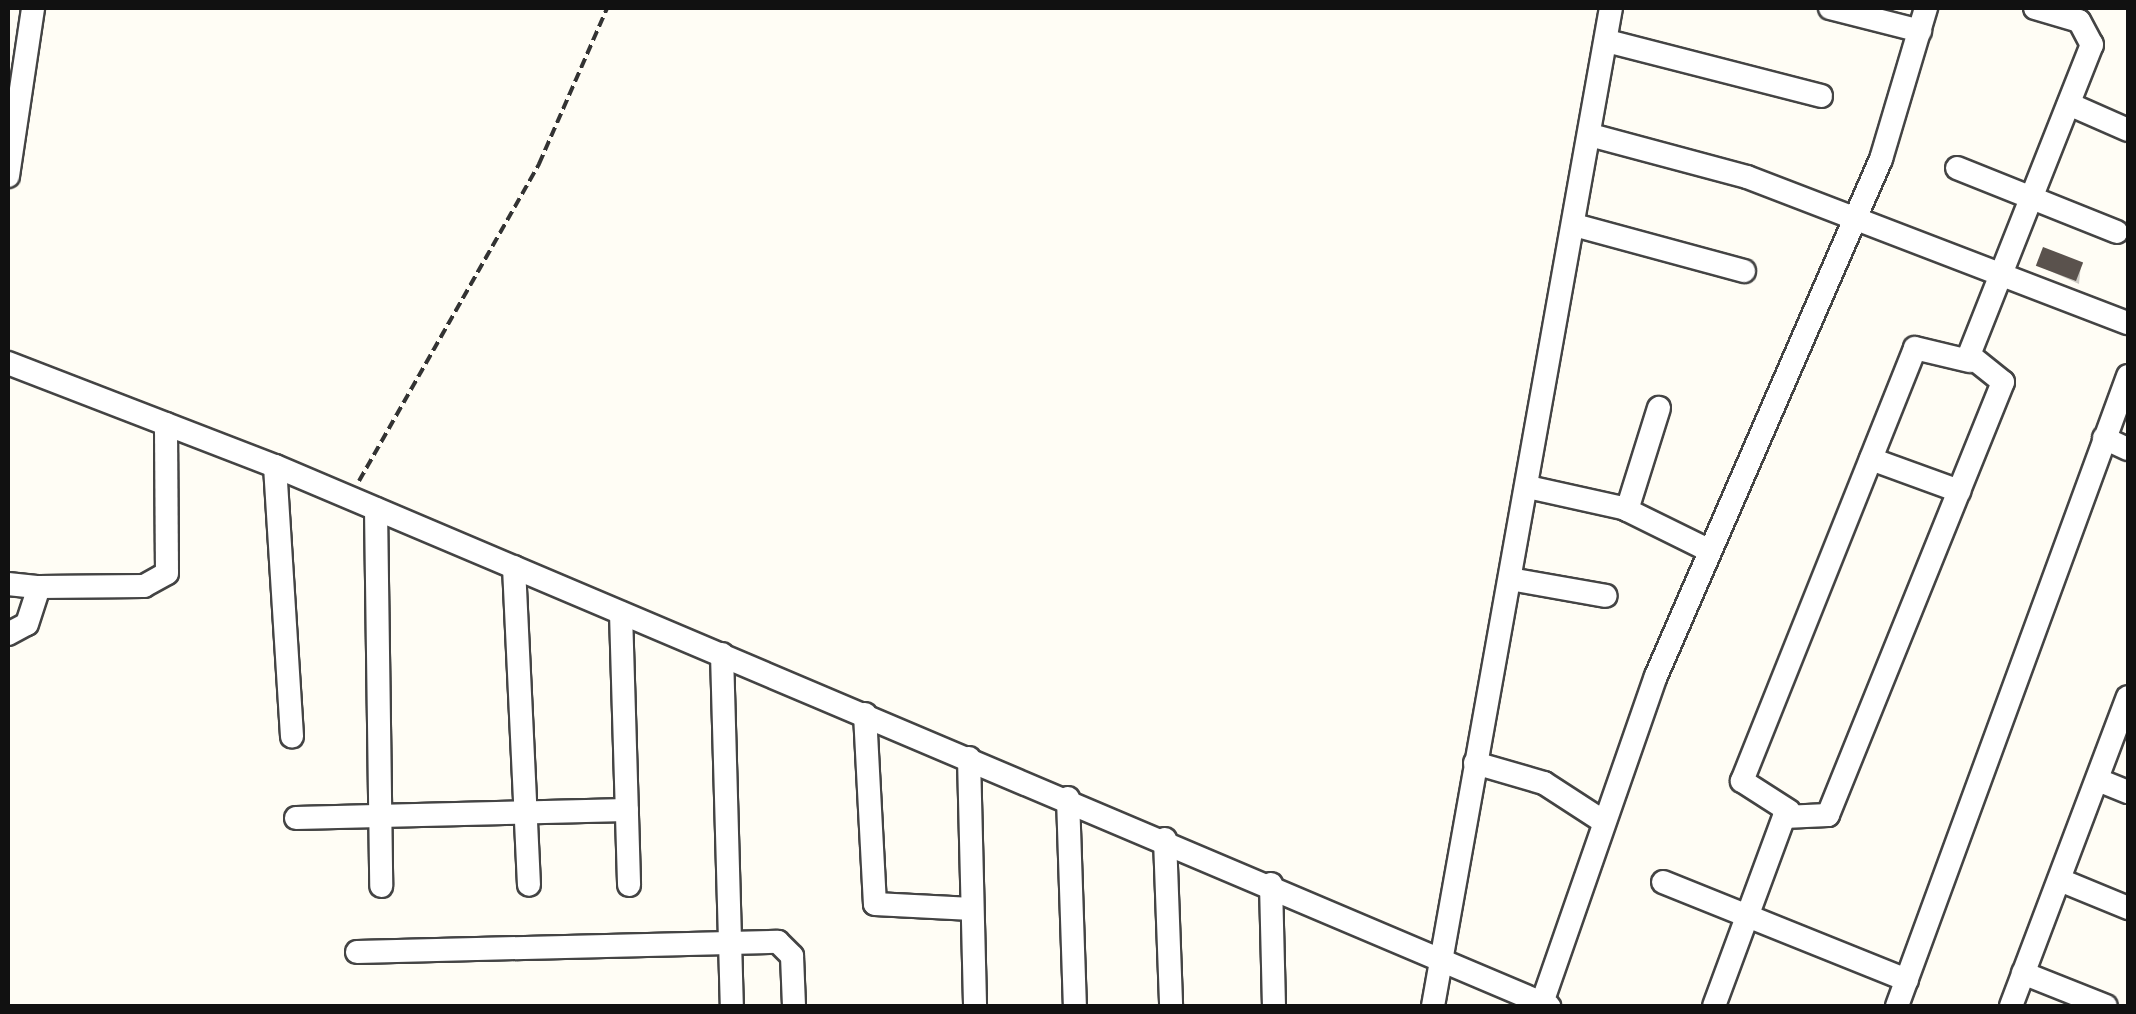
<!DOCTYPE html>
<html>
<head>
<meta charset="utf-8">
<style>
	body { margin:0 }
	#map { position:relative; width:2136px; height:1014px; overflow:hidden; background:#fffdf5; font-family:"Libre Baskerville",serif }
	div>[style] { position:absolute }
	.shadow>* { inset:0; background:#0003 }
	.building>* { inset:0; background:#5a524d; transform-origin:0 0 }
	.path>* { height:4px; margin-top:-2px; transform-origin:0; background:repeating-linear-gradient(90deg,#333 0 10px,transparent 0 15px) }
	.roads { filter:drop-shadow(2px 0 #444) drop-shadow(-2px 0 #444) drop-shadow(0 2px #444) drop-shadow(0 -2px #444) }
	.minor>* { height:22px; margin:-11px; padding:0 11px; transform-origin:11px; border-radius:11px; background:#fff }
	span { translate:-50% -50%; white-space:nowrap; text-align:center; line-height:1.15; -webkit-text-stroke:10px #fff; paint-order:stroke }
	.frame { position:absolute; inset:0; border:10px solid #111; pointer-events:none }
</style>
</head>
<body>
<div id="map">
	<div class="shadow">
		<i style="clip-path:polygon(2081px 264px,2079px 284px,2039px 266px)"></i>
	</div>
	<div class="building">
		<i style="left:2043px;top:247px;width:43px;height:20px;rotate:21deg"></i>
	</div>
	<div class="path">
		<i style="left:359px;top:481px;width:365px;rotate:-60.4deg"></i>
		<i style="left:539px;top:164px;width:170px;rotate:-66.4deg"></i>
	</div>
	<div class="roads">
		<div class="minor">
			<i style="left:1830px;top:8px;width:93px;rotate:14.3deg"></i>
			<i style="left:1607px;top:41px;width:221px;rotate:14.4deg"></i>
			<i style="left:2069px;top:104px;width:64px;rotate:23.8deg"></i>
			<i style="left:1594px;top:136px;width:158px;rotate:15deg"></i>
			<i style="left:1747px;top:177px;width:408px;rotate:21deg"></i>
			<i style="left:1957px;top:168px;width:172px;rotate:21.8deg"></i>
			<i style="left:8px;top:176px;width:170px;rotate:-81.5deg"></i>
			<i style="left:1578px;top:226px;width:172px;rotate:15.2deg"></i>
			<i style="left:8px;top:363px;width:286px;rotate:21.1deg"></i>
			<i style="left:275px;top:466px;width:1384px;rotate:22.97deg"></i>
			<i style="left:2104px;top:438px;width:26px;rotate:25deg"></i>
			<i style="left:1871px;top:459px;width:94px;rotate:20deg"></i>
			<i style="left:275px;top:466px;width:271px;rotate:86.4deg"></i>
			<i style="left:1528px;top:487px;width:97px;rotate:12.5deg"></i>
			<i style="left:1623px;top:508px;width:97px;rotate:26.3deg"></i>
			<i style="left:376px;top:509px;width:377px;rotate:89.2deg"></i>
			<i style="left:1627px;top:510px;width:107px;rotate:-72.6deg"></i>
			<i style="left:514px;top:567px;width:318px;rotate:87.3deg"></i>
			<i style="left:1510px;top:579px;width:97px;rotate:10deg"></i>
			<i style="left:8px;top:584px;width:31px;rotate:6deg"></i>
			<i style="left:621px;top:613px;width:272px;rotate:88.3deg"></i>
			<i style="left:8px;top:634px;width:21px;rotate:-28deg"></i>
			<i style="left:27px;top:624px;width:39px;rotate:-72deg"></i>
			<i style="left:39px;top:587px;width:105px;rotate:-0.5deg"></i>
			<i style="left:144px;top:586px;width:26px;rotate:-29deg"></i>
			<i style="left:167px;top:573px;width:149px;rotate:-90.4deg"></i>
			<i style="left:722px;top:654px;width:352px;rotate:88.4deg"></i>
			<i style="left:865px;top:714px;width:190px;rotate:87deg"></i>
			<i style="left:875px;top:904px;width:97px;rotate:3deg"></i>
			<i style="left:969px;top:758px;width:248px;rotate:88.6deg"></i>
			<i style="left:1475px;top:763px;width:72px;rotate:16.2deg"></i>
			<i style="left:1544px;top:783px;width:68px;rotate:33deg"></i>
			<i style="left:2098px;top:780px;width:32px;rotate:22deg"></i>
			<i style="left:1068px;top:798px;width:208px;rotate:88.1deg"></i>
			<i style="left:1789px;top:811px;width:56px;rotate:-147.4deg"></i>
			<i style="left:1742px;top:781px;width:466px;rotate:-68.2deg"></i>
			<i style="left:1915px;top:348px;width:56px;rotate:13.5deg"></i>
			<i style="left:296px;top:818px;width:331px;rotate:-1.4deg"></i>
			<i style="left:1165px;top:839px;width:167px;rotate:87.9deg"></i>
			<i style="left:2060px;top:880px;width:74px;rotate:22.4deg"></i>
			<i style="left:1663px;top:882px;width:263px;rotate:21.9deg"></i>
			<i style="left:1271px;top:884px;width:122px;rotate:88.6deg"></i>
			<i style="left:357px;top:952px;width:421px;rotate:-1.4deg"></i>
			<i style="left:778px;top:942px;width:20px;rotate:45deg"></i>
			<i style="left:792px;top:956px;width:50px;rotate:87.7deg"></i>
			<i style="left:2023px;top:973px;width:89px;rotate:21.7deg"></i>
			<i style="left:1542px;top:1003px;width:346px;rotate:-70.8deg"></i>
			<i style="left:1656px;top:676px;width:564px;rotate:-66.48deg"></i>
			<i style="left:1881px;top:159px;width:158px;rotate:-73.4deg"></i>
			<i style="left:1433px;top:1006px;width:1014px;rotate:-79.89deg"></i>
			<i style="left:1714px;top:1006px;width:202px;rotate:-69.7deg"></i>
			<i style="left:1784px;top:817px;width:44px;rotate:-2.6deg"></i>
			<i style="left:1828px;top:815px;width:467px;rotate:-68deg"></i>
			<i style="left:2003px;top:382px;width:43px;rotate:-141.5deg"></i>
			<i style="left:1969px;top:355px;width:334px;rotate:-68.4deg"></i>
			<i style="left:2092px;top:45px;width:27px;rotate:-118deg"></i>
			<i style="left:2079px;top:21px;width:46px;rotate:-163.5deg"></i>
			<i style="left:1897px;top:1006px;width:671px;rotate:-69.86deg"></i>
			<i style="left:2011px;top:1006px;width:330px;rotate:-69.3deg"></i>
		</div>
	</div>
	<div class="frame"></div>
</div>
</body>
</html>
